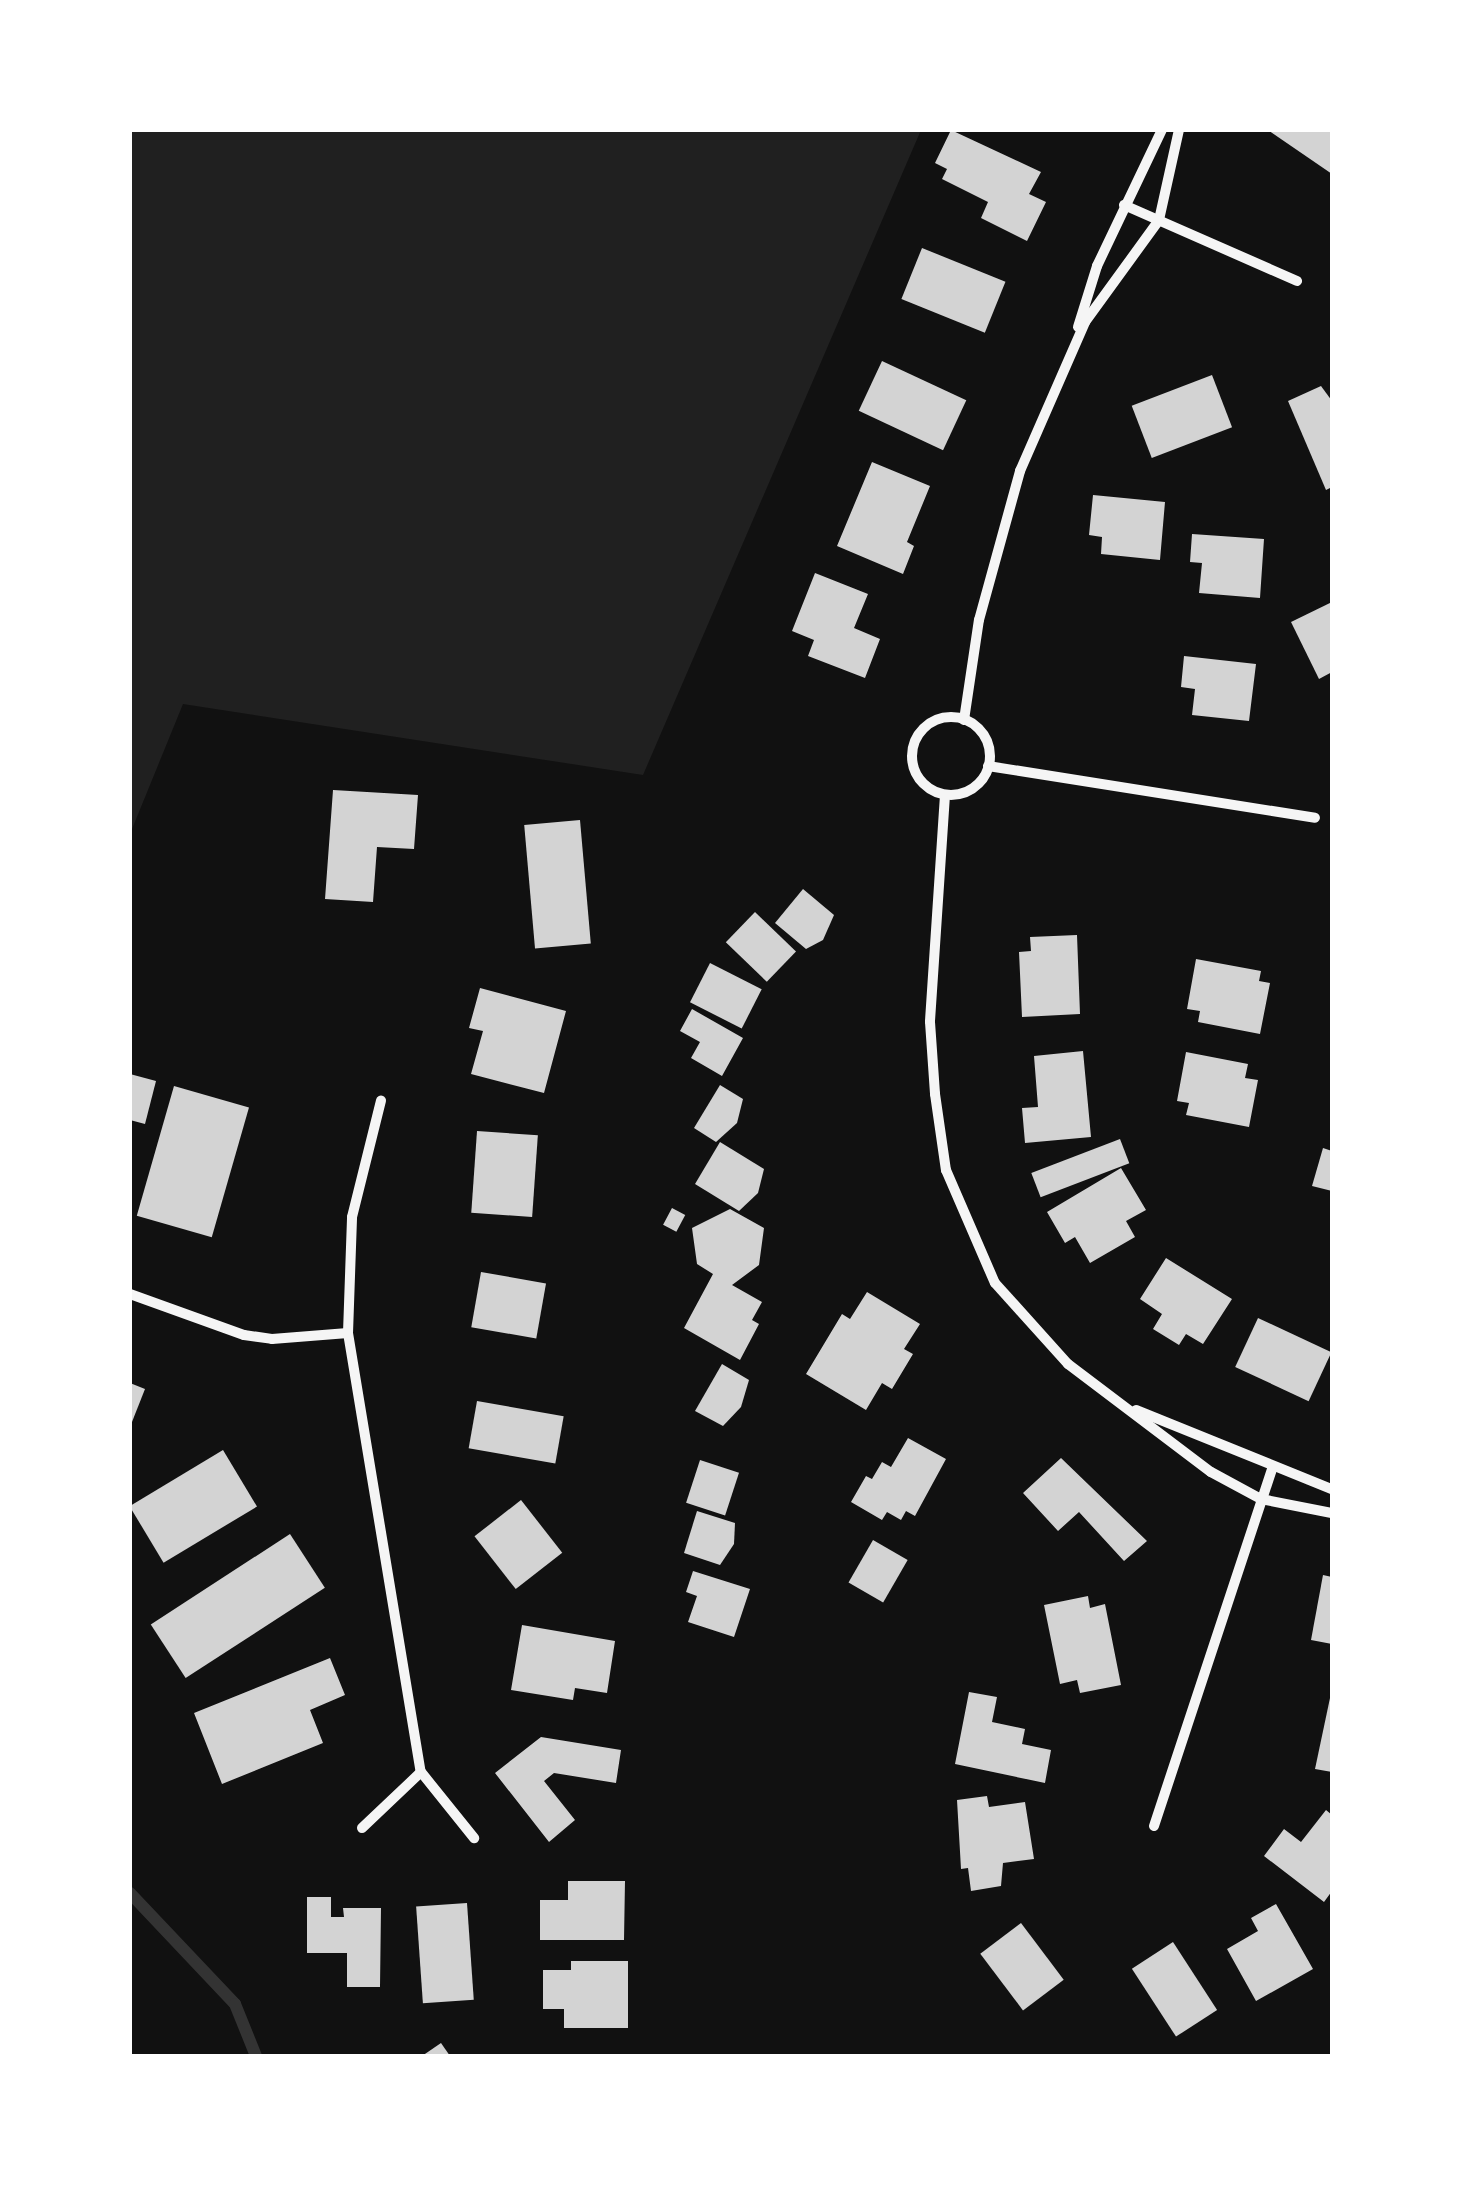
<!DOCTYPE html>
<html>
<head>
<meta charset="utf-8">
<style>
	body { margin:0 }
	#map { position:relative; width:1462px; height:2186px; overflow:hidden; background:#111; font-family:"Nunito Sans",sans-serif }
	div>[style] { position:absolute }
	.green>* { inset:0; background:#202020 }
	.stream>* { height:12px; margin:-6px; padding:0 6px; transform-origin:6px; border-radius:6px; background:#333 }
	.building>* { inset:0; background:#d3d3d3; transform-origin:0 0 }
	.minor>* { height:10px; margin:-5px; padding:0 5px; transform-origin:5px; border-radius:5px; background:#f5f5f5 }
	.minor>.ring { margin:-5px; padding:0; box-sizing:content-box; background:none; border:10px solid #f5f5f5; border-radius:50% }
	span { translate:-50% -50%; white-space:nowrap; text-align:center; line-height:1.15; -webkit-text-stroke:8px #fff; paint-order:stroke }
	.frame { position:absolute; inset:0; border:132px solid #fff; pointer-events:none }
</style>
</head>
<body>
<div id="map">
	<div class="green">
		<i style="clip-path:polygon(130px 130px,921px 130px,643px 775px,183px 704px,130px 834px)"></i>
	</div>
	<div class="stream">
		<i style="left:130px;top:1893px;width:153px;rotate:46.6deg"></i>
		<i style="left:235px;top:2004px;width:56px;rotate:68deg"></i>
	</div>
	<div class="building">
		<i style="clip-path:polygon(951px 130px,1041px 172px,1029px 194px,1046px 202px,1027px 241px,981px 218px,988px 202px,942px 179px,947px 169px,935px 163px)"></i>
		<i style="clip-path:polygon(1268px 130px,1332px 130px,1332px 174px)"></i>
		<i style="left:922px;top:248px;width:90px;height:55px;rotate:22deg"></i>
		<i style="left:882px;top:361px;width:93px;height:55px;rotate:25deg"></i>
		<i style="left:1212px;top:375px;width:56px;height:86px;rotate:69deg"></i>
		<i style="clip-path:polygon(1321px 386px,1332px 401px,1332px 487px,1326px 490px,1288px 401px)"></i>
		<i style="clip-path:polygon(872px 462px,930px 486px,907px 542px,914px 546px,903px 574px,837px 546px)"></i>
		<i style="clip-path:polygon(1093px 495px,1165px 502px,1160px 560px,1101px 554px,1102px 537px,1089px 535px)"></i>
		<i style="clip-path:polygon(1192px 534px,1264px 539px,1260px 598px,1199px 593px,1202px 563px,1190px 562px)"></i>
		<i style="clip-path:polygon(815px 573px,868px 594px,854px 628px,880px 639px,865px 678px,808px 656px,814px 640px,792px 631px)"></i>
		<i style="clip-path:polygon(1332px 602px,1332px 672px,1319px 679px,1291px 622px)"></i>
		<i style="clip-path:polygon(1184px 656px,1256px 664px,1249px 721px,1192px 715px,1195px 689px,1181px 687px)"></i>
		<i style="clip-path:polygon(333px 790px,418px 795px,414px 849px,377px 847px,373px 902px,325px 899px)"></i>
		<i style="left:580px;top:820px;width:124px;height:56px;rotate:85deg"></i>
		<i style="clip-path:polygon(803px 889px,834px 915px,823px 940px,806px 949px,775px 923px)"></i>
		<i style="left:755px;top:912px;width:57px;height:42px;rotate:44deg"></i>
		<i style="clip-path:polygon(1077px 935px,1080px 1014px,1022px 1017px,1019px 952px,1031px 951px,1030px 937px)"></i>
		<i style="clip-path:polygon(1196px 959px,1261px 971px,1259px 981px,1270px 983px,1260px 1034px,1198px 1022px,1200px 1011px,1187px 1009px)"></i>
		<i style="left:710px;top:963px;width:58px;height:44px;rotate:27deg"></i>
		<i style="clip-path:polygon(480px 988px,566px 1011px,544px 1093px,471px 1074px,483px 1031px,469px 1028px)"></i>
		<i style="clip-path:polygon(692px 1009px,743px 1038px,722px 1076px,691px 1058px,700px 1042px,680px 1031px)"></i>
		<i style="clip-path:polygon(1083px 1051px,1091px 1137px,1025px 1143px,1022px 1108px,1038px 1107px,1034px 1056px)"></i>
		<i style="clip-path:polygon(1186px 1052px,1248px 1064px,1245px 1078px,1258px 1080px,1249px 1127px,1186px 1115px,1189px 1103px,1177px 1101px)"></i>
		<i style="clip-path:polygon(130px 1074px,156px 1081px,145px 1124px,130px 1120px)"></i>
		<i style="clip-path:polygon(720px 1085px,743px 1099px,737px 1123px,716px 1142px,694px 1128px)"></i>
		<i style="left:174px;top:1086px;width:78px;height:135px;rotate:16deg"></i>
		<i style="left:477px;top:1131px;width:61px;height:82px;rotate:4deg"></i>
		<i style="left:1120px;top:1139px;width:26px;height:95px;rotate:69deg"></i>
		<i style="clip-path:polygon(720px 1142px,764px 1169px,758px 1193px,739px 1211px,695px 1184px)"></i>
		<i style="clip-path:polygon(1323px 1148px,1332px 1151px,1332px 1191px,1312px 1186px)"></i>
		<i style="clip-path:polygon(1121px 1168px,1146px 1210px,1126px 1221px,1135px 1237px,1090px 1263px,1075px 1237px,1065px 1243px,1047px 1212px)"></i>
		<i style="left:672px;top:1208px;width:15px;height:19px;rotate:28deg"></i>
		<i style="clip-path:polygon(730px 1209px,764px 1228px,759px 1265px,732px 1285px,762px 1302px,752px 1320px,759px 1324px,740px 1360px,684px 1328px,713px 1274px,697px 1264px,692px 1228px)"></i>
		<i style="clip-path:polygon(1166px 1258px,1232px 1299px,1203px 1344px,1186px 1334px,1179px 1345px,1153px 1329px,1162px 1314px,1140px 1299px)"></i>
		<i style="left:481px;top:1272px;width:66px;height:56px;rotate:10deg"></i>
		<i style="clip-path:polygon(867px 1292px,920px 1324px,904px 1349px,913px 1354px,892px 1389px,882px 1383px,866px 1410px,806px 1374px,842px 1314px,850px 1319px)"></i>
		<i style="left:1258px;top:1318px;width:81px;height:54px;rotate:25deg"></i>
		<i style="clip-path:polygon(722px 1364px,749px 1380px,741px 1407px,723px 1426px,695px 1411px)"></i>
		<i style="clip-path:polygon(130px 1383px,145px 1389px,130px 1427px)"></i>
		<i style="left:477px;top:1401px;width:88px;height:48px;rotate:10deg"></i>
		<i style="clip-path:polygon(908px 1438px,946px 1459px,915px 1516px,906px 1511px,901px 1520px,887px 1512px,882px 1520px,851px 1502px,866px 1476px,872px 1479px,882px 1462px,891px 1467px)"></i>
		<i style="left:223px;top:1450px;width:66px;height:109px;rotate:59deg"></i>
		<i style="clip-path:polygon(1061px 1458px,1147px 1541px,1124px 1561px,1079px 1512px,1058px 1531px,1023px 1493px)"></i>
		<i style="left:700px;top:1460px;width:41px;height:45px;rotate:18deg"></i>
		<i style="left:521px;top:1500px;width:67px;height:59px;rotate:52deg"></i>
		<i style="clip-path:polygon(697px 1511px,735px 1523px,734px 1544px,720px 1565px,684px 1553px)"></i>
		<i style="left:290px;top:1534px;width:64px;height:166px;rotate:57deg"></i>
		<i style="left:873px;top:1540px;width:40px;height:49px;rotate:30deg"></i>
		<i style="clip-path:polygon(693px 1571px,750px 1589px,734px 1637px,688px 1622px,697px 1596px,686px 1592px)"></i>
		<i style="clip-path:polygon(1323px 1575px,1332px 1577px,1332px 1644px,1311px 1640px)"></i>
		<i style="clip-path:polygon(1088px 1596px,1090px 1608px,1105px 1604px,1121px 1685px,1080px 1693px,1077px 1680px,1060px 1684px,1044px 1605px)"></i>
		<i style="clip-path:polygon(522px 1625px,615px 1641px,607px 1693px,575px 1688px,573px 1700px,511px 1690px)"></i>
		<i style="clip-path:polygon(330px 1658px,345px 1695px,310px 1710px,323px 1743px,222px 1784px,194px 1713px)"></i>
		<i style="clip-path:polygon(969px 1692px,997px 1697px,992px 1722px,1025px 1729px,1022px 1744px,1051px 1750px,1045px 1783px,955px 1764px)"></i>
		<i style="clip-path:polygon(1330px 1698px,1332px 1698px,1332px 1772px,1315px 1769px)"></i>
		<i style="clip-path:polygon(541px 1737px,621px 1750px,616px 1783px,554px 1773px,544px 1781px,575px 1820px,549px 1842px,495px 1773px)"></i>
		<i style="clip-path:polygon(987px 1796px,989px 1807px,1025px 1802px,1034px 1859px,1003px 1863px,1001px 1886px,971px 1891px,968px 1868px,961px 1869px,957px 1800px)"></i>
		<i style="clip-path:polygon(1326px 1810px,1332px 1815px,1332px 1891px,1324px 1902px,1264px 1856px,1284px 1829px,1301px 1842px)"></i>
		<i style="clip-path:polygon(568px 1881px,625px 1881px,624px 1940px,540px 1940px,540px 1900px,568px 1900px)"></i>
		<i style="clip-path:polygon(307px 1897px,331px 1897px,331px 1917px,344px 1917px,343px 1908px,381px 1908px,380px 1987px,347px 1987px,347px 1953px,307px 1953px)"></i>
		<i style="left:467px;top:1903px;width:97px;height:51px;rotate:86deg"></i>
		<i style="clip-path:polygon(1276px 1904px,1313px 1969px,1256px 2001px,1227px 1949px,1258px 1931px,1251px 1918px)"></i>
		<i style="left:1021px;top:1923px;width:71px;height:51px;rotate:53deg"></i>
		<i style="left:1173px;top:1942px;width:81px;height:49px;rotate:57deg"></i>
		<i style="clip-path:polygon(571px 1961px,628px 1961px,628px 2028px,564px 2028px,564px 2009px,543px 2009px,543px 1970px,571px 1970px)"></i>
		<i style="clip-path:polygon(441px 2043px,450px 2056px,422px 2056px)"></i>
	</div>
	<div class="minor">
		<i style="left:1124px;top:205px;width:189px;rotate:23.7deg"></i>
		<i style="left:1078px;top:327px;width:64px;rotate:-72.7deg"></i>
		<i style="left:1097px;top:266px;width:151px;rotate:-64.5deg"></i>
		<i class="ring" style="left:912px;top:717px;width:68px;height:68px"></i>
		<i style="left:964px;top:720px;width:101px;rotate:-81.5deg"></i>
		<i style="left:979px;top:620px;width:155px;rotate:-74.6deg"></i>
		<i style="left:1020px;top:471px;width:163px;rotate:-66.4deg"></i>
		<i style="left:1085px;top:322px;width:126px;rotate:-54deg"></i>
		<i style="left:1159px;top:220px;width:92px;rotate:-77.5deg"></i>
		<i style="left:988px;top:766px;width:331px;rotate:9deg"></i>
		<i style="left:945px;top:795px;width:227px;rotate:93.8deg"></i>
		<i style="left:930px;top:1022px;width:72px;rotate:86deg"></i>
		<i style="left:935px;top:1094px;width:77px;rotate:81.8deg"></i>
		<i style="left:946px;top:1170px;width:123px;rotate:66.6deg"></i>
		<i style="left:995px;top:1283px;width:109px;rotate:48deg"></i>
		<i style="left:1068px;top:1364px;width:179px;rotate:37.1deg"></i>
		<i style="left:1211px;top:1472px;width:57px;rotate:28.4deg"></i>
		<i style="left:1261px;top:1499px;width:72px;rotate:11.2deg"></i>
		<i style="left:130px;top:1294px;width:121px;rotate:19.8deg"></i>
		<i style="left:244px;top:1335px;width:28px;rotate:8deg"></i>
		<i style="left:272px;top:1339px;width:76px;rotate:-4.5deg"></i>
		<i style="left:348px;top:1333px;width:445px;rotate:80.6deg"></i>
		<i style="left:421px;top:1772px;width:85px;rotate:51.2deg"></i>
		<i style="left:348px;top:1333px;width:116px;rotate:-88deg"></i>
		<i style="left:352px;top:1217px;width:120px;rotate:-76deg"></i>
		<i style="left:1136px;top:1410px;width:211px;rotate:22deg"></i>
		<i style="left:1154px;top:1826px;width:379px;rotate:-71.7deg"></i>
		<i style="left:362px;top:1828px;width:81px;rotate:-43.5deg"></i>
	</div>
	<div class="frame"></div>
</div>
</body>
</html>
